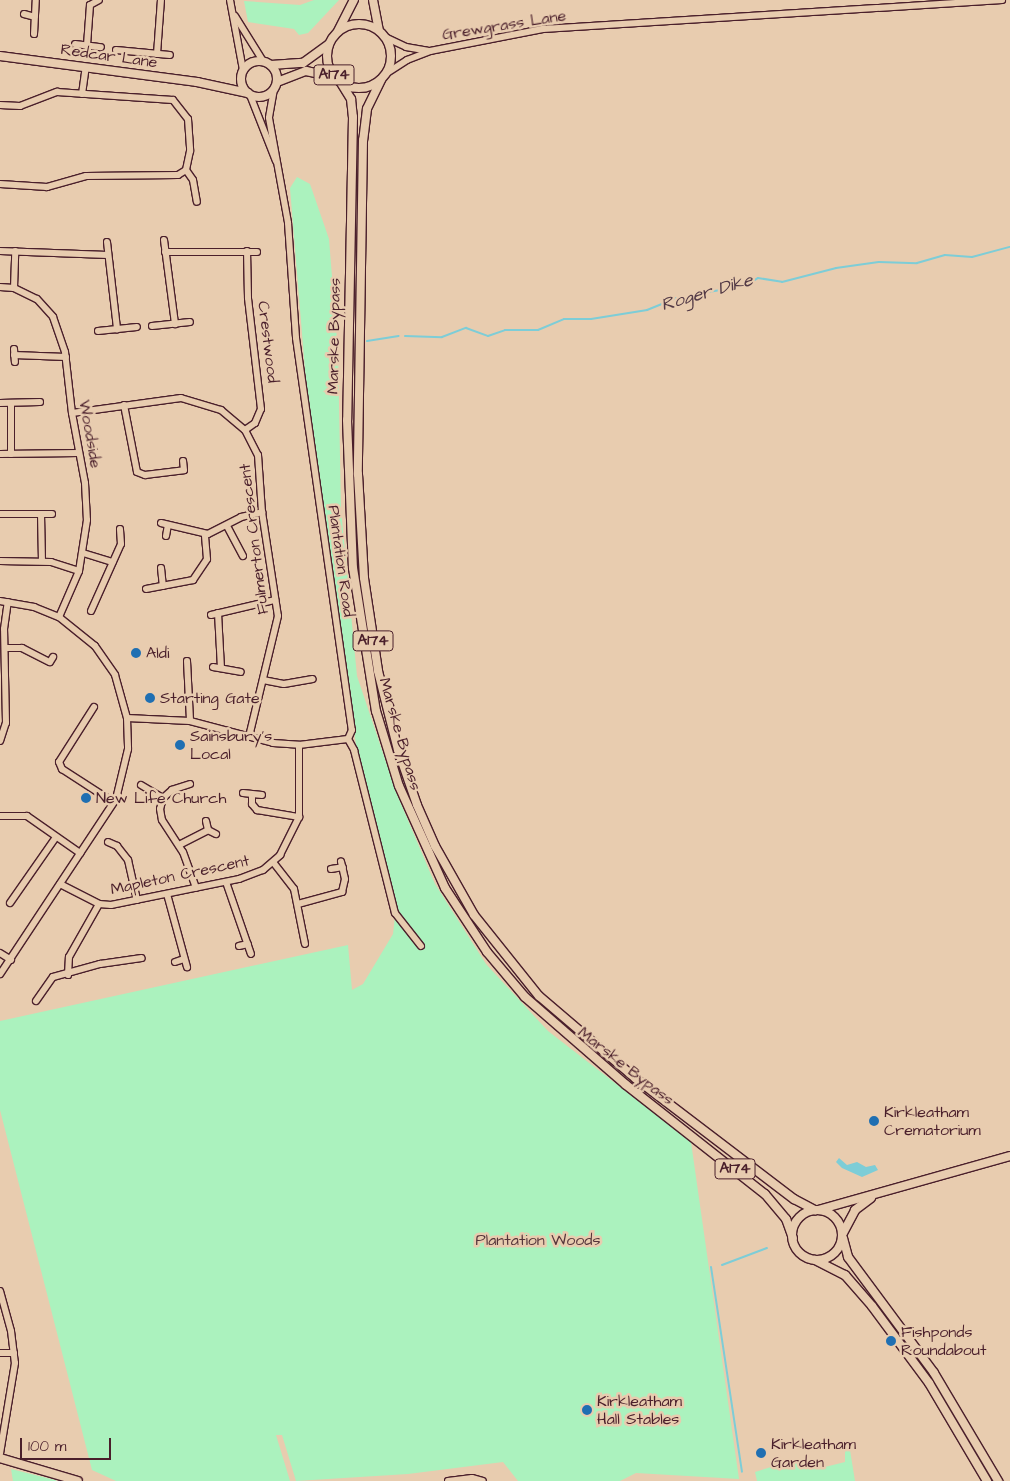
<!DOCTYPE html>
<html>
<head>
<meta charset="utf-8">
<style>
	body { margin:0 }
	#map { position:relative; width:1010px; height:1481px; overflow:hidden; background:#e8ccaf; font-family:"Architects Daughter",sans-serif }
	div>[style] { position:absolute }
	.green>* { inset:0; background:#abf2be }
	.water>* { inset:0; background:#7dcdd7 }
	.stream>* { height:2px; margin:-1px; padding:0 1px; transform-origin:1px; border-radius:1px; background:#7dcdd7 }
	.roads { filter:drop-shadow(1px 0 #4a1f2b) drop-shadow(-1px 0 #4a1f2b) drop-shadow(0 1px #4a1f2b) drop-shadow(0 -1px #4a1f2b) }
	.minor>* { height:6px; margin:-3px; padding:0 3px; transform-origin:3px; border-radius:3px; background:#e8ccaf }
	.major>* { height:8px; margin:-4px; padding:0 4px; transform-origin:4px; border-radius:4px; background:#e8ccaf }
	.major>.ring { margin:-4px; padding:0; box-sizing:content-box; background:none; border:8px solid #e8ccaf; border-radius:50% }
	.dots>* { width:14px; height:14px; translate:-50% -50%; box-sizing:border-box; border:2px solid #e8ccaf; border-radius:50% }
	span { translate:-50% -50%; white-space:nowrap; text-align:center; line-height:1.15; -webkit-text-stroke:5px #e8ccaf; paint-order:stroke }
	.shield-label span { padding:1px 4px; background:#e8ccaf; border:1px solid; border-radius:4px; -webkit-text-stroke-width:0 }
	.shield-label { font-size:15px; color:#4a1f2b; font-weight:700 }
	.street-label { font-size:16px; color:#4a1f2b }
	.poi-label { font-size:16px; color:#4a1f2b }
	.left { translate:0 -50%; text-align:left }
	.park-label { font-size:16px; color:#54343a }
	.water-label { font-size:18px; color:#523945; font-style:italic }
	.scale { position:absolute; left:20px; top:1438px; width:91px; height:22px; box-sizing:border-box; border:2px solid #4a1f2b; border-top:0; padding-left:6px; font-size:15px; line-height:18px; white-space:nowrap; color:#4a1f2b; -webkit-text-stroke:4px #e8ccaf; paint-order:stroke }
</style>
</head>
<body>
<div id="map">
	<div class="green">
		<i style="clip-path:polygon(314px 0,339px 0,308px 33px,299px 35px,294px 29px,248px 22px,244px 1px,300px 5px)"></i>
		<i style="clip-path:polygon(297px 177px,310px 184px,329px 239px,338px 352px,341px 510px,357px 676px,396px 792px,435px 884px,486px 964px,548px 1031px,691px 1142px,739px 1479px,636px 1473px,620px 1481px,518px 1481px,503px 1462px,408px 1474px,296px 1481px,282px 1435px,276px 1435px,290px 1481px,116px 1481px,92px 1470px,0 1110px,0 1021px,348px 945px,352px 990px,363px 984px,393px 934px,396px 908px,356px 745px,307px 394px,290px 188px)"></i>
		<i style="clip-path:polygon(850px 1450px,855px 1481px,757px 1481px,755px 1472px,771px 1467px,810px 1460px,811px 1468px,817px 1469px,845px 1462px,845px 1451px)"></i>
		<i style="clip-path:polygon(11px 1469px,55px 1480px,57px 1481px,13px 1481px)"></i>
	</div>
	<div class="water">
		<i style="clip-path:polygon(839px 1158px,847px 1165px,857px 1162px,866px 1167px,875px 1165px,878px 1170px,862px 1177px,842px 1168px,836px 1162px)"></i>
	</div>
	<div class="stream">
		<i style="left:405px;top:336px;width:37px;rotate:2deg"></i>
		<i style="left:442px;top:337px;width:26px;rotate:-21deg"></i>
		<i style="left:466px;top:328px;width:23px;rotate:20deg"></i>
		<i style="left:488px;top:336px;width:18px;rotate:-19deg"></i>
		<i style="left:505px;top:330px;width:33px"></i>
		<i style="left:538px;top:330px;width:28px;rotate:-23deg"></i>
		<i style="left:564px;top:319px;width:27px"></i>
		<i style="left:591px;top:319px;width:57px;rotate:-9.1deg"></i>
		<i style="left:647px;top:310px;width:32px;rotate:-22deg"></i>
		<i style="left:677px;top:298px;width:11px;rotate:10deg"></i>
		<i style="left:688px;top:300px;width:22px;rotate:-22deg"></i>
		<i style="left:708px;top:292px;width:37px;rotate:-9deg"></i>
		<i style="left:745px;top:286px;width:15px;rotate:-32deg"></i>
		<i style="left:758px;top:278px;width:24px;rotate:9deg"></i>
		<i style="left:782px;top:282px;width:56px;rotate:-14.5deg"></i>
		<i style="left:836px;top:268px;width:43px;rotate:-7.9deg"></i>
		<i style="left:879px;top:262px;width:38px;rotate:2deg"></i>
		<i style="left:917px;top:263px;width:29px;rotate:-16deg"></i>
		<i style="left:945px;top:255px;width:27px;rotate:4deg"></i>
		<i style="left:972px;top:257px;width:39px;rotate:-15deg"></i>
		<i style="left:367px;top:341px;width:32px;rotate:-9deg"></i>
		<i style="left:722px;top:1265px;width:48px;rotate:-20.7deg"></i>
		<i style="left:711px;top:1267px;width:207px;rotate:81.4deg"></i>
	</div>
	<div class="roads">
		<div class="minor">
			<i style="left:230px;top:0;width:71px;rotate:79.5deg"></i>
			<i style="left:24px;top:14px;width:11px;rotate:15deg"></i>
			<i style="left:235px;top:16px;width:53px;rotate:58.1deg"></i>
			<i style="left:34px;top:34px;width:34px;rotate:-87deg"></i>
			<i style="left:387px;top:38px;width:21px;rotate:25deg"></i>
			<i style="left:406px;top:47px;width:22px;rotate:10deg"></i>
			<i style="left:75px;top:44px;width:26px;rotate:7deg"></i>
			<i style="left:87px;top:45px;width:40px;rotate:-85.7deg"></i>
			<i style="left:90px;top:5px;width:10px;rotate:-29deg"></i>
			<i style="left:116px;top:50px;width:54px;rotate:5.3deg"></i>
			<i style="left:157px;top:54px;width:54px;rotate:-85.8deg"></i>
			<i style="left:387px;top:73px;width:24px;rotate:-33deg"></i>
			<i style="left:407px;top:60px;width:25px;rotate:-21deg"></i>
			<i style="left:430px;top:51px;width:115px;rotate:-11deg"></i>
			<i style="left:543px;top:29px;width:460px;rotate:-3.6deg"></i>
			<i style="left:274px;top:89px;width:29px;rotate:100deg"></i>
			<i style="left:269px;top:118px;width:107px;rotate:79.7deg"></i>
			<i style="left:288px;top:223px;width:115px;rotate:86deg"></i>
			<i style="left:296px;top:338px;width:396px;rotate:81.9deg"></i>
			<i style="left:352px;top:730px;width:10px;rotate:114deg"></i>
			<i style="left:82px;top:94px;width:27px;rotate:-82deg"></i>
			<i style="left:250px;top:95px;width:71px;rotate:68.5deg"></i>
			<i style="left:0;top:105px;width:20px;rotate:3deg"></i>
			<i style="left:20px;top:106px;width:40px;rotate:-21deg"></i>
			<i style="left:57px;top:92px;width:116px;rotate:3.9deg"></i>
			<i style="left:173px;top:100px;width:24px;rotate:52deg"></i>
			<i style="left:188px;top:119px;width:32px;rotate:86deg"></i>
			<i style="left:190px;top:151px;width:19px;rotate:102deg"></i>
			<i style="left:186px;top:170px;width:9px;rotate:148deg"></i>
			<i style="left:178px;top:175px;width:92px;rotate:179.4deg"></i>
			<i style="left:86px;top:176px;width:41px;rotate:164.2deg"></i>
			<i style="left:47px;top:187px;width:47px;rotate:-176.3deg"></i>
			<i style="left:186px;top:170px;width:12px;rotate:55deg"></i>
			<i style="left:193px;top:180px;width:22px;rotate:80deg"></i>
			<i style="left:164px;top:240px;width:85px;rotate:82.5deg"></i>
			<i style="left:107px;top:242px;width:88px;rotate:83.4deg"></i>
			<i style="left:0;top:251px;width:108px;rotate:2.1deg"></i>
			<i style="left:165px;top:252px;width:92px"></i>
			<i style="left:0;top:287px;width:14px;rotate:4deg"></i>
			<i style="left:14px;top:288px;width:25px;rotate:26deg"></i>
			<i style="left:37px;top:299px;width:24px;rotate:48deg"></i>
			<i style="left:53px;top:317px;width:37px;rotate:71deg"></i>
			<i style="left:65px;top:352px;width:61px;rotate:83.5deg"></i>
			<i style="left:72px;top:413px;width:71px;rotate:79.5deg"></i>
			<i style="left:85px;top:483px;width:37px;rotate:87deg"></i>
			<i style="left:87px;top:520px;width:52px;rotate:98.9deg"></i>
			<i style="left:79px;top:571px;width:50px;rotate:113.5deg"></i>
			<i style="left:14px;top:288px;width:37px;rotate:-88deg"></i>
			<i style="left:152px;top:326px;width:38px;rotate:-6deg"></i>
			<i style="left:98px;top:331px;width:39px;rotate:-6deg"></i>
			<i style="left:14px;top:349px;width:13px;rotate:86deg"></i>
			<i style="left:14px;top:355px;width:52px;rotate:2.2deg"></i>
			<i style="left:0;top:403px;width:40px;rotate:-1.4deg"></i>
			<i style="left:11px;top:403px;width:51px;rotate:90deg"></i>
			<i style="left:124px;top:405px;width:68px;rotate:79deg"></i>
			<i style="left:137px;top:472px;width:9px;rotate:21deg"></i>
			<i style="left:145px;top:475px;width:39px;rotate:-7deg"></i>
			<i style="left:184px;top:470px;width:9px;rotate:-96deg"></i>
			<i style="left:72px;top:413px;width:110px;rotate:-7.8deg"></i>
			<i style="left:181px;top:398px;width:42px;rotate:16.7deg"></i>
			<i style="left:221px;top:410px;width:31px;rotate:40deg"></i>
			<i style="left:245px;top:430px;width:28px;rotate:63deg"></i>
			<i style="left:258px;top:455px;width:57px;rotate:86deg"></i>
			<i style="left:262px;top:512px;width:105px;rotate:81.3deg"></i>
			<i style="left:278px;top:616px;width:124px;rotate:103.5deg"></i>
			<i style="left:245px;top:430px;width:12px;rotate:-35deg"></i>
			<i style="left:255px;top:423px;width:15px;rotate:-67deg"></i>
			<i style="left:261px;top:409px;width:112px;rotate:-96.7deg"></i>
			<i style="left:248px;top:298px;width:47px;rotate:-91.2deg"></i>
			<i style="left:0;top:454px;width:79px;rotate:-0.7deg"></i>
			<i style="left:0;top:514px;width:52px"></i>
			<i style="left:41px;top:514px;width:47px;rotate:88.8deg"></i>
			<i style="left:161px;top:523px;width:48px;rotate:13.2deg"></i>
			<i style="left:208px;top:534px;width:37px;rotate:-27deg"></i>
			<i style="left:241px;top:517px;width:22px;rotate:-13deg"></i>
			<i style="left:227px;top:526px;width:34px;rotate:62deg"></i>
			<i style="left:166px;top:536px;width:11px;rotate:-80deg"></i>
			<i style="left:83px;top:553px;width:31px;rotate:17deg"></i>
			<i style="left:0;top:561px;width:51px;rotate:1.1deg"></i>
			<i style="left:51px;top:562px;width:29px;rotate:18deg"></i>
			<i style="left:161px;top:568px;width:18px;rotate:84deg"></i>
			<i style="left:146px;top:589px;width:48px;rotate:-10.8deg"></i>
			<i style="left:193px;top:580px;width:25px;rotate:-56deg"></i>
			<i style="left:207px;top:559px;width:25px;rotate:-95deg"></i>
			<i style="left:0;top:601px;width:35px;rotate:10deg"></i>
			<i style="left:34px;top:607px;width:27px;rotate:22deg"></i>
			<i style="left:59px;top:617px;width:46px;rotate:38.9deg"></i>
			<i style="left:95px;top:646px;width:35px;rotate:55deg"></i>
			<i style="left:115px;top:675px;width:45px;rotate:74.4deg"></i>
			<i style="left:127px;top:718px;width:31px;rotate:88deg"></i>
			<i style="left:128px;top:749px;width:51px;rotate:103.5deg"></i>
			<i style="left:116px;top:799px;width:210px;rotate:123.5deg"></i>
			<i style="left:91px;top:611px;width:73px;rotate:-65.9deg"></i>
			<i style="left:121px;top:544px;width:15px;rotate:-94deg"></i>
			<i style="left:218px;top:613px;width:55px;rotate:86.9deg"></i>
			<i style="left:211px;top:615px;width:66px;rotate:-13.2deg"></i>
			<i style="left:5px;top:648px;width:17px"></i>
			<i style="left:22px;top:648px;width:31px;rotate:27deg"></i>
			<i style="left:50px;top:662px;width:6px;rotate:-59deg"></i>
			<i style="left:187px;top:661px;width:60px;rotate:87.1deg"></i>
			<i style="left:213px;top:667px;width:28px;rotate:10deg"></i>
			<i style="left:263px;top:680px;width:21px;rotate:11deg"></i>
			<i style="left:284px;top:684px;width:29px;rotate:-10deg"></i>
			<i style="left:94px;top:707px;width:65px;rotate:122.5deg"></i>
			<i style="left:59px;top:762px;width:8px;rotate:67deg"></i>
			<i style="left:62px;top:769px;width:61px;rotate:32.9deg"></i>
			<i style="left:127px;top:718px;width:63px;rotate:2.7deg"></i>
			<i style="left:190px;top:721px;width:86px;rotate:14.8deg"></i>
			<i style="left:273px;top:743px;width:26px;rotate:4deg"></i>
			<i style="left:299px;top:745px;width:49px;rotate:-7deg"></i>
			<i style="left:348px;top:739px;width:13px;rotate:61deg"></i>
			<i style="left:354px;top:750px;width:168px;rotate:75.9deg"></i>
			<i style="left:395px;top:913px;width:42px;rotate:51.8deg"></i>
			<i style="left:0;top:741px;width:19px;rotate:-72deg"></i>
			<i style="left:6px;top:723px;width:94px;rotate:-91.2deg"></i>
			<i style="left:4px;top:629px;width:27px;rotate:-82deg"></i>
			<i style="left:190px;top:784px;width:19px;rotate:162deg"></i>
			<i style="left:172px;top:790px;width:12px;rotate:138deg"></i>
			<i style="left:163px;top:798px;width:11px;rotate:105deg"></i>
			<i style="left:160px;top:809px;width:11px;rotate:80deg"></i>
			<i style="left:162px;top:820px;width:38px;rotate:57deg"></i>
			<i style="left:183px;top:852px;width:38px;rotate:70deg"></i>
			<i style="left:141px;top:785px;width:26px;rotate:31deg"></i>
			<i style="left:243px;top:793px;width:19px;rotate:6deg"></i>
			<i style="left:252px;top:795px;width:9px;rotate:90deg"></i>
			<i style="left:252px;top:804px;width:8px;rotate:50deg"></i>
			<i style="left:257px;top:810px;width:43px;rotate:9.5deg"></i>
			<i style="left:0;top:816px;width:27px"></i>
			<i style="left:27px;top:816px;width:65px;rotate:34.9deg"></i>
			<i style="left:206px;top:821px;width:9px;rotate:77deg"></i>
			<i style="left:208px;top:830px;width:9px;rotate:27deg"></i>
			<i style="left:108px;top:842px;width:10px;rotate:24deg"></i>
			<i style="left:117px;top:846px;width:18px;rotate:52deg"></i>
			<i style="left:128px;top:860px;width:41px;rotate:77.3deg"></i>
			<i style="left:179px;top:845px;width:33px;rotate:-27deg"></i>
			<i style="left:273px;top:862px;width:34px;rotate:52deg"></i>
			<i style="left:294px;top:889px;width:56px;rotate:78.7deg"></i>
			<i style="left:331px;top:869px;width:12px;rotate:-9deg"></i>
			<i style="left:226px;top:882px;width:76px;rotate:70.9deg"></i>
			<i style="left:60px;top:884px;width:44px;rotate:27.1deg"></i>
			<i style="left:99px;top:904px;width:12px;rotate:5deg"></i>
			<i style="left:111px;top:905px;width:131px;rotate:-11.5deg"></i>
			<i style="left:239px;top:879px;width:26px;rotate:-21deg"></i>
			<i style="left:263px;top:870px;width:23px;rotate:-41deg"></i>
			<i style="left:280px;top:855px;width:42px;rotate:-63.4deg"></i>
			<i style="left:299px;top:817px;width:72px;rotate:-90deg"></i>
			<i style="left:167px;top:894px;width:76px;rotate:74.7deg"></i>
			<i style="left:10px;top:903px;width:80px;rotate:-55.1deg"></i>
			<i style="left:298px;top:904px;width:46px;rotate:-15.3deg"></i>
			<i style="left:342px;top:892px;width:13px;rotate:-77deg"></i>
			<i style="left:345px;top:879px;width:18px;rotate:-103deg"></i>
			<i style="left:239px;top:946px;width:9px;rotate:-13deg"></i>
			<i style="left:0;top:953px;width:13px;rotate:32deg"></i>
			<i style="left:175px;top:962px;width:9px;rotate:-18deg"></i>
			<i style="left:68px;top:975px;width:18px;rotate:-87deg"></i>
			<i style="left:69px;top:957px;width:61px;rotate:-60.5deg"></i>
			<i style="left:36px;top:1001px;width:29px;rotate:-55deg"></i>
			<i style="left:53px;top:977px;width:49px;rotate:-15.5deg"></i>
			<i style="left:100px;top:964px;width:42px;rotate:-8.1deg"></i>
			<i style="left:0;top:1291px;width:41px;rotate:74.6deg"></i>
			<i style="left:11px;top:1331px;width:32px;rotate:83deg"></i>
			<i style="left:15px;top:1363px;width:92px;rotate:99.4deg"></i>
			<i style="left:0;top:1353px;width:14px"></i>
			<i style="left:448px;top:1481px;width:24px;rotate:-7deg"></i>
			<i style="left:472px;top:1478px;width:11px;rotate:15deg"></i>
		</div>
		<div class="major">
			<i style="left:373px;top:0;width:31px;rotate:79deg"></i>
			<i class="ring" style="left:327px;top:24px;width:56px;height:56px"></i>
			<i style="left:338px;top:31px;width:35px;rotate:-63deg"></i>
			<i style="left:0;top:56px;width:199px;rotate:7.5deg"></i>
			<i style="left:197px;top:82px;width:52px;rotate:12.2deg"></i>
			<i class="ring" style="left:241px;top:61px;width:28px;height:28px"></i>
			<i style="left:271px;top:65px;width:32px;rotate:-4deg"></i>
			<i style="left:303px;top:63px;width:31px;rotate:-36deg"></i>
			<i style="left:381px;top:80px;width:32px;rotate:116deg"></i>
			<i style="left:367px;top:109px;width:31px;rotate:97deg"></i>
			<i style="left:363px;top:140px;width:334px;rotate:90.9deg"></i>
			<i style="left:358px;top:474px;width:104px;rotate:86.7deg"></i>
			<i style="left:364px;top:578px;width:94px;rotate:81.4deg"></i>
			<i style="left:378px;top:671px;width:81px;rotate:75.8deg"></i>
			<i style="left:398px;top:750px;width:58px;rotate:70.9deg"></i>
			<i style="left:417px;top:805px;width:45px;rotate:66.3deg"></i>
			<i style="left:435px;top:846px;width:79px;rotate:60.5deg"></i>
			<i style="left:474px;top:915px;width:104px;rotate:51.3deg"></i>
			<i style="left:539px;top:996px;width:126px;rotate:40.5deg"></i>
			<i style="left:635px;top:1078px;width:200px;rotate:37.3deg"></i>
			<i style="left:794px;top:1199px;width:24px;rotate:28deg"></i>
			<i style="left:277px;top:82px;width:31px;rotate:-21deg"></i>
			<i style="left:306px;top:71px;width:30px;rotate:12deg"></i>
			<i style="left:341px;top:83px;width:19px;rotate:58deg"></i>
			<i style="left:351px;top:99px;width:18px;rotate:84deg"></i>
			<i style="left:353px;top:117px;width:303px;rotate:91.1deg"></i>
			<i style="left:347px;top:420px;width:148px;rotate:87.7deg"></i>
			<i style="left:353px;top:568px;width:145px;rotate:80.9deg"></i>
			<i style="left:376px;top:711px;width:78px;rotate:73deg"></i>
			<i style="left:399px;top:786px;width:112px;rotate:65.7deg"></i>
			<i style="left:445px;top:888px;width:77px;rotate:56.7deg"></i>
			<i style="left:487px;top:952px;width:59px;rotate:49.8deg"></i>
			<i style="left:525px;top:997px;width:133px;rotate:41deg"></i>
			<i style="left:625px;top:1084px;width:178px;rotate:38.2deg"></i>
			<i style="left:765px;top:1194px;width:33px;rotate:50deg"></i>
			<i style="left:786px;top:1219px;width:20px;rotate:70deg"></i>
			<i style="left:818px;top:1210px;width:199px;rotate:-15.7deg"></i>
			<i class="ring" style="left:792px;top:1210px;width:42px;height:42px"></i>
			<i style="left:843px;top:1233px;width:26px;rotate:-62deg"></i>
			<i style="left:855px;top:1210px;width:20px;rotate:-37deg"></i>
			<i style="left:843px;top:1238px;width:20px;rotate:75deg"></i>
			<i style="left:848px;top:1257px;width:144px;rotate:53.4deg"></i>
			<i style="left:934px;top:1373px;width:126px;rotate:59.3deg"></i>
			<i style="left:815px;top:1260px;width:34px;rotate:27deg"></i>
			<i style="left:845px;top:1275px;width:41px;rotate:48.9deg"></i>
			<i style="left:872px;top:1306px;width:96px;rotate:53.5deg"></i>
			<i style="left:929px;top:1383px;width:114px;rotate:59.4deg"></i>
			<i style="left:0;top:1458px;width:81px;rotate:16.4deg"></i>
		</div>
	</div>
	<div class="dots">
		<i style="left:136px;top:653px;background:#1f6fb2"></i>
		<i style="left:150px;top:698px;background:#1f6fb2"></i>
		<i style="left:180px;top:745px;background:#1f6fb2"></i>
		<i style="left:86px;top:798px;background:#1f6fb2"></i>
		<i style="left:874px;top:1121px;background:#1f6fb2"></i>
		<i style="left:891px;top:1341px;background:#1f6fb2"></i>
		<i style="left:587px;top:1410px;background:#1f6fb2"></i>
		<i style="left:761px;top:1453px;background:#1f6fb2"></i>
	</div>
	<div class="shield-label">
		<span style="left:334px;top:75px">A174</span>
		<span style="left:373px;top:641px">A174</span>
		<span style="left:735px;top:1169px">A174</span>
	</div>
	<div class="street-label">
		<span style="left:504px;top:25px;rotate:-9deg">Grewgrass Lane</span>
		<span style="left:109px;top:56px;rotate:8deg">Redcar Lane</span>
		<span style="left:334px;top:336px;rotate:-89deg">Marske Bypass</span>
		<span style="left:268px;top:342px;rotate:83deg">Crestwood</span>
		<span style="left:90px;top:434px;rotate:80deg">Woodside</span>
		<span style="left:254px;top:539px;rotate:-97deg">Fulmerton Crescent</span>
		<span style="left:341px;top:561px;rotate:82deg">Plantation Road</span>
		<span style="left:400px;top:734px;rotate:74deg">Marske Bypass</span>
		<span style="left:180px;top:875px;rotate:-12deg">Mapleton Crescent</span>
		<span style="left:626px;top:1066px;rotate:38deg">Marske Bypass</span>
	</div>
	<div class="poi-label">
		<span class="left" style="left:146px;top:653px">Aldi</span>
		<span class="left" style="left:160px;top:698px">Starting Gate</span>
		<span class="left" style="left:190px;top:745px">Sainsbury's<br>Local</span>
		<span class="left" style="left:96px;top:798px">New Life Church</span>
		<span class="left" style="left:884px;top:1121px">Kirkleatham<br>Crematorium</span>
		<span class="left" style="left:901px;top:1341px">Fishponds<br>Roundabout</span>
		<span class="left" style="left:597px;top:1410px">Kirkleatham<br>Hall Stables</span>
		<span class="left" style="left:771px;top:1453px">Kirkleatham<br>Garden</span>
	</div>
	<div class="park-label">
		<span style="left:538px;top:1240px">Plantation Woods</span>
	</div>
	<div class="water-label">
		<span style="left:707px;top:293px;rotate:-16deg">Roger Dike</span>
	</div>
	<div class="scale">100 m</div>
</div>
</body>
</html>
